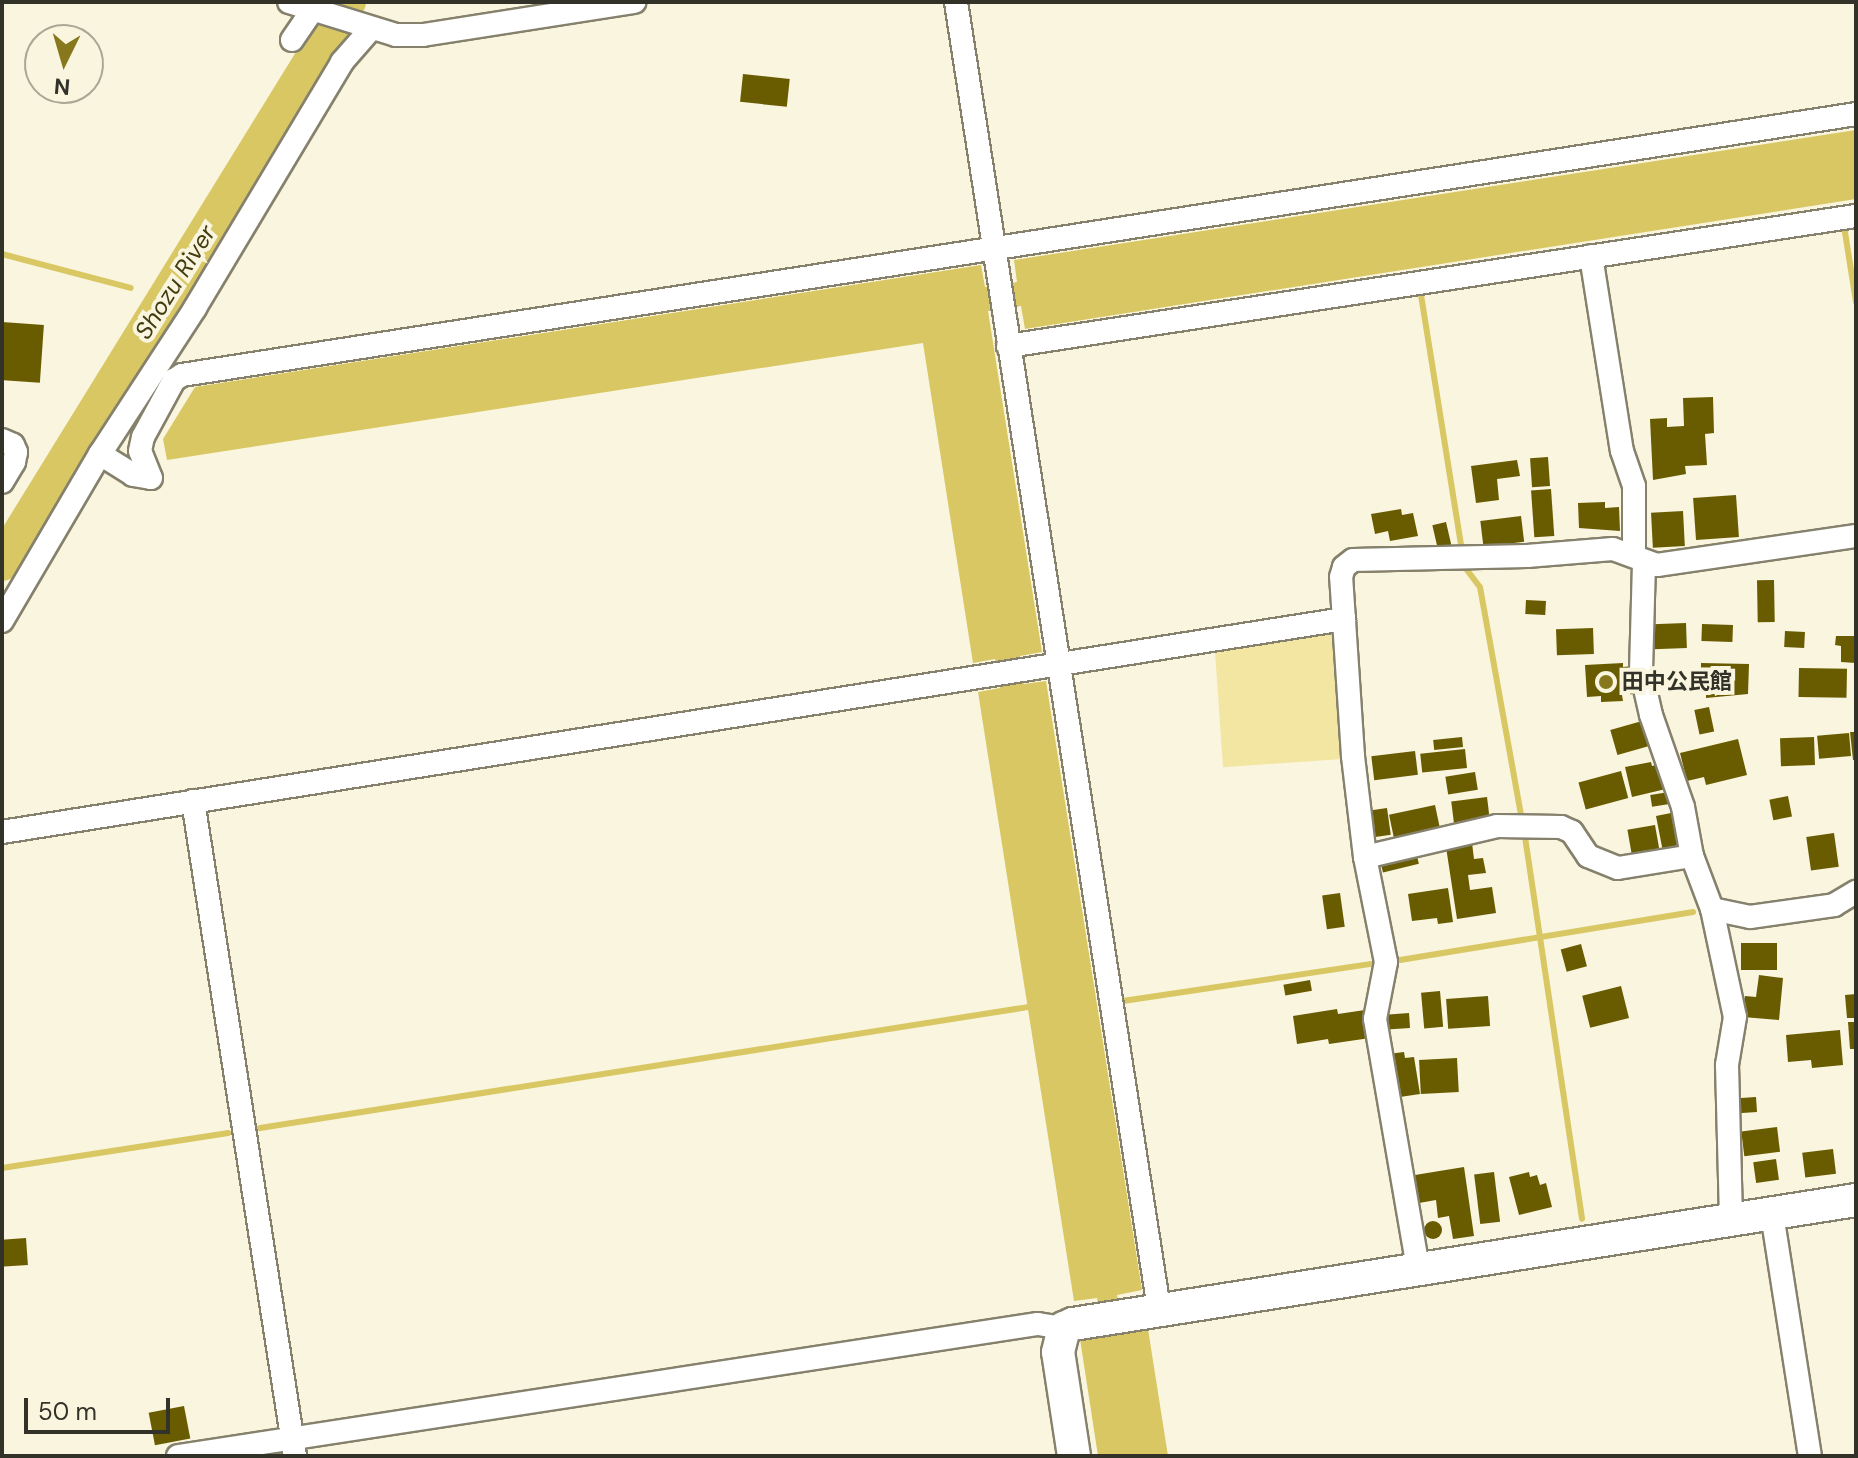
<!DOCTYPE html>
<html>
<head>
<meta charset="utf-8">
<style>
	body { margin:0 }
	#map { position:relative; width:1858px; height:1458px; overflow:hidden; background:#f9f5de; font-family:"DM Sans","Noto Sans JP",sans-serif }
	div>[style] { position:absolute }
	.green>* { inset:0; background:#f2e6a2; transform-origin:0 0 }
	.water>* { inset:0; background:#d9c764 }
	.stream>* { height:6px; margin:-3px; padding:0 3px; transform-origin:3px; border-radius:3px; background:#d9c764 }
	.river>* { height:36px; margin:-18px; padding:0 18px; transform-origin:18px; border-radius:18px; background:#d9c764 }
	.building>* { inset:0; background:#685b00; transform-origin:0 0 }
	.round { border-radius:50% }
	.roads { filter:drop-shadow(2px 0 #85816c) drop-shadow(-2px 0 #85816c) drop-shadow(0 2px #85816c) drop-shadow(0 -2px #85816c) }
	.street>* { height:22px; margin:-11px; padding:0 11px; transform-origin:11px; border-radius:11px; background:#fff }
	.secondary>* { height:32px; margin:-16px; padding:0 16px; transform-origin:16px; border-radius:16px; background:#fff }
	.dots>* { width:22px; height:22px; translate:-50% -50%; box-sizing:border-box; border:4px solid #f9f5de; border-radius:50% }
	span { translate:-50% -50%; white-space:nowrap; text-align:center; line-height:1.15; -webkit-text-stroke:8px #f9f5de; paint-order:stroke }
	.poi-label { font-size:22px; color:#333229; font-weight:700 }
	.left { translate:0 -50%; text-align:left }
	.water-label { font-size:24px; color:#433b11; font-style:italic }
	.frame { position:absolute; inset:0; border:4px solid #333229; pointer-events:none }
	.north { position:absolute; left:24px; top:24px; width:80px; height:80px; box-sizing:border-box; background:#f9f5de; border:2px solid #aaa796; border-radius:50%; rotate:185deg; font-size:22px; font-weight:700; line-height:32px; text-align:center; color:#333229 }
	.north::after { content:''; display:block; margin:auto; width:28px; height:36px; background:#88781d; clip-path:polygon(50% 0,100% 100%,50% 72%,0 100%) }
	.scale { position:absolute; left:24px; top:1398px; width:146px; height:36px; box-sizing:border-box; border:4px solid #333229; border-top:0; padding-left:10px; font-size:24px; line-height:28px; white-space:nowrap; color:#333229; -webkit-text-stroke:6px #f9f5de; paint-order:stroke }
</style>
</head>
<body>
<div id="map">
	<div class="green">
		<i style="left:1337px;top:633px;width:126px;height:123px;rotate:86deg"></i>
	</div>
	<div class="water">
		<i style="clip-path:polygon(1856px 130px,1856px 199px,1025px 329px,1021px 306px,988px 311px,1042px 652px,1020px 656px,1024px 684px,1046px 681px,1142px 1290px,1117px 1295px,1123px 1332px,1148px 1329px,1168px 1456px,1098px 1456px,1080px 1339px,1103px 1335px,1097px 1298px,1074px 1301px,978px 692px,1000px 688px,995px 659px,973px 663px,923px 343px,167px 460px,163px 439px,195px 387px,981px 265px,985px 287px,1017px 282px,1014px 260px)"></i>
	</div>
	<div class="stream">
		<i style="left:1844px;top:226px;width:77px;rotate:81deg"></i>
		<i style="left:2px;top:254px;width:133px;rotate:14.8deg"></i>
		<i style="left:1421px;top:295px;width:252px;rotate:80.9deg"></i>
		<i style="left:1464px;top:566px;width:26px;rotate:53deg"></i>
		<i style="left:1480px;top:587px;width:231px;rotate:79.8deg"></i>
		<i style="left:1525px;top:837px;width:386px;rotate:81.5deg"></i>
		<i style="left:1400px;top:960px;width:297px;rotate:-9.3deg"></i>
		<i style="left:1123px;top:1001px;width:251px;rotate:-8.5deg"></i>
		<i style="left:260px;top:1128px;width:777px;rotate:-8.95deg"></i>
		<i style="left:2px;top:1168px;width:229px;rotate:-8.8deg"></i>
		<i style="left:274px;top:1456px;width:1px"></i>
	</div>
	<div class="river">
		<i style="left:2px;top:563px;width:659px;rotate:-58.34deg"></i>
	</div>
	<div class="building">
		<i style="left:743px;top:74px;width:47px;height:28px;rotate:6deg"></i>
		<i style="left:2px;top:322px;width:42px;height:58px;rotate:4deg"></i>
		<i style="clip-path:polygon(1713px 397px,1714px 433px,1705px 434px,1707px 465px,1685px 466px,1686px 474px,1653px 480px,1650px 419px,1667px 418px,1667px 427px,1684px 426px,1683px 398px)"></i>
		<i style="left:1548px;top:457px;width:29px;height:18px;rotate:86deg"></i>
		<i style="clip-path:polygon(1517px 460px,1520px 476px,1497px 479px,1499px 500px,1476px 503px,1471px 466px)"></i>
		<i style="left:1551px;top:489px;width:47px;height:20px;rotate:86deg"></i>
		<i style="left:1736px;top:495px;width:42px;height:43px;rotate:86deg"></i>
		<i style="clip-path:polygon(1605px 502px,1605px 508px,1619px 507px,1620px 531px,1579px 528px,1578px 503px)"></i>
		<i style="clip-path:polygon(1401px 509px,1402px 515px,1413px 513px,1418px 536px,1390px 541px,1388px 531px,1375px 534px,1371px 514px)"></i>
		<i style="left:1683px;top:511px;width:35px;height:32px;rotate:87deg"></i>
		<i style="left:1521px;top:516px;width:26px;height:41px;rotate:83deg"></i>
		<i style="left:1446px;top:522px;width:27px;height:14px;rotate:77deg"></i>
		<i style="left:1774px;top:580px;width:42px;height:17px;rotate:89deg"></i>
		<i style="left:1526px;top:600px;width:20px;height:14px;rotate:3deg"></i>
		<i style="left:1686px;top:623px;width:25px;height:34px;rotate:88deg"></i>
		<i style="left:1702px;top:624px;width:31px;height:17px;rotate:2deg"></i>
		<i style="left:1593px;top:628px;width:26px;height:37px;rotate:88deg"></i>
		<i style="left:1785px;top:631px;width:20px;height:16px;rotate:3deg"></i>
		<i style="clip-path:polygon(1836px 636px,1856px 636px,1856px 663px,1841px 662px,1841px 646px,1835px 645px)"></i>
		<i style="clip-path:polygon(1623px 663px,1623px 667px,1633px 666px,1635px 694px,1622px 695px,1623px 701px,1601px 702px,1601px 696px,1587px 697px,1585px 665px)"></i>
		<i style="clip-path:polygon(1701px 663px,1749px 664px,1748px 694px,1706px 698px,1706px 687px,1701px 687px)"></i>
		<i style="left:1799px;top:668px;width:48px;height:29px;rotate:1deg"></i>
		<i style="left:1709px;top:707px;width:25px;height:15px;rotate:78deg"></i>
		<i style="left:1642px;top:721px;width:26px;height:33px;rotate:74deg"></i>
		<i style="clip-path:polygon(1850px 732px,1856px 732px,1856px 760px,1853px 760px)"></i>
		<i style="left:1849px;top:733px;width:23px;height:32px;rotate:85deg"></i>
		<i style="left:1462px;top:737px;width:10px;height:29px;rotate:84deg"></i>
		<i style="left:1814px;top:737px;width:28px;height:34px;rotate:88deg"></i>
		<i style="clip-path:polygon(1738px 739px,1747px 775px,1706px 785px,1704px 777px,1687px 781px,1680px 753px)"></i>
		<i style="left:1465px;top:749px;width:19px;height:45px;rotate:84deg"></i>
		<i style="left:1415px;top:751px;width:24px;height:44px;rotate:83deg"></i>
		<i style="clip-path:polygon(1651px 762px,1652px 766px,1663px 763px,1670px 788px,1632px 797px,1625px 767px)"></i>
		<i style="left:1621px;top:771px;width:28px;height:44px;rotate:75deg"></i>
		<i style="left:1475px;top:772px;width:18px;height:30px;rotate:81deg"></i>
		<i style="left:1669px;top:792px;width:12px;height:19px;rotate:81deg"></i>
		<i style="left:1788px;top:796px;width:21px;height:19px;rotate:79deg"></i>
		<i style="left:1487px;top:797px;width:25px;height:36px;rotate:83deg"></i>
		<i style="left:1435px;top:805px;width:25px;height:47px;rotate:78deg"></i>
		<i style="left:1387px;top:808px;width:27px;height:19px;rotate:82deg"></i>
		<i style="clip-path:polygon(1671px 813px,1674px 824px,1678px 823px,1683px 848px,1663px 852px,1656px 816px)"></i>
		<i style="left:1655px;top:825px;width:27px;height:28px;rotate:80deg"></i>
		<i style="left:1834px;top:833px;width:34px;height:28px;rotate:82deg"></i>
		<i style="clip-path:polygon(1472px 843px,1474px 859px,1483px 858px,1486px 873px,1468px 875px,1470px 890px,1492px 887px,1496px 913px,1457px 919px,1446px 847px)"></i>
		<i style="left:1416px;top:852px;width:12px;height:37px;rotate:76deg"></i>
		<i style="clip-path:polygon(1448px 888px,1453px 922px,1438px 924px,1437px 918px,1412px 921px,1408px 894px)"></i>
		<i style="left:1340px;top:893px;width:34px;height:18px;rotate:82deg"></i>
		<i style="left:1777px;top:943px;width:27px;height:36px;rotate:90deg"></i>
		<i style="left:1581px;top:944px;width:23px;height:21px;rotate:75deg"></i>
		<i style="clip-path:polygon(1759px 975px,1783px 978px,1779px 1020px,1743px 1017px,1745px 996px,1756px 997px)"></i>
		<i style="left:1310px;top:980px;width:11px;height:27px;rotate:80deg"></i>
		<i style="left:1621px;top:986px;width:33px;height:40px;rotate:76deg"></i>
		<i style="left:1440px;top:991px;width:36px;height:19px;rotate:85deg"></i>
		<i style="clip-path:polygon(1856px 994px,1856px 1018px,1847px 1018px,1845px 995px)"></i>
		<i style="left:1488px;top:996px;width:30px;height:42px;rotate:86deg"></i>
		<i style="clip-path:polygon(1337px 1009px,1338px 1014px,1365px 1010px,1370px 1038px,1329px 1044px,1328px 1039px,1297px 1044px,1293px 1016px)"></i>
		<i style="left:1409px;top:1013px;width:15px;height:27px;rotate:86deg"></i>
		<i style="clip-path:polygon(1848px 1022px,1856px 1022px,1856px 1049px,1850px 1049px)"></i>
		<i style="clip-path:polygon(1840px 1030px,1843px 1065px,1812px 1068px,1811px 1060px,1788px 1062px,1786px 1035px)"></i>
		<i style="clip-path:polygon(1404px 1052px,1405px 1058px,1414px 1057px,1420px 1094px,1400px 1097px,1399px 1088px,1393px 1088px,1388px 1054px)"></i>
		<i style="left:1457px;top:1058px;width:34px;height:38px;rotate:87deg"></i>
		<i style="left:1756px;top:1097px;width:15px;height:19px;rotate:86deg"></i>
		<i style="left:1777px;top:1127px;width:25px;height:36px;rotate:83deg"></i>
		<i style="left:1833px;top:1149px;width:25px;height:31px;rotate:83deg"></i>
		<i style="left:1776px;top:1159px;width:21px;height:23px;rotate:82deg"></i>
		<i style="clip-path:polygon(1464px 1167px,1474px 1236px,1453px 1239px,1449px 1216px,1438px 1218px,1436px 1200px,1419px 1203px,1415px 1175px)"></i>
		<i style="left:1494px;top:1172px;width:50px;height:20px;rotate:83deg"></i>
		<i style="clip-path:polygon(1529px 1172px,1530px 1177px,1537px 1175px,1540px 1185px,1546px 1183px,1552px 1207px,1519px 1215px,1509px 1177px)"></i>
		<i class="round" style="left:1424px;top:1221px;width:18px;height:18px"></i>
		<i style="left:26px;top:1238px;width:27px;height:24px;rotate:86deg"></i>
		<i style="left:184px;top:1406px;width:33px;height:36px;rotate:79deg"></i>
	</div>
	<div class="roads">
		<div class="street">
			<i style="left:289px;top:2px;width:112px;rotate:17.1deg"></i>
			<i style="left:396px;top:35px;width:27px"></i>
			<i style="left:423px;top:35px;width:214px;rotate:-8.9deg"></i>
			<i style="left:956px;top:2px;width:1323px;rotate:81.17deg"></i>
			<i style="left:292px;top:40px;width:46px;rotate:-55.6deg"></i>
			<i style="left:1591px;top:256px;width:197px;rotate:81deg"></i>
			<i style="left:1622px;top:451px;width:37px;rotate:71deg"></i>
			<i style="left:1634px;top:486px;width:70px;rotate:90deg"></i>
			<i style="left:1008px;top:346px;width:858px;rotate:-8.72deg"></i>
			<i style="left:2px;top:440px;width:12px;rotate:24deg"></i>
			<i style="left:13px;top:445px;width:8px;rotate:67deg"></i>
			<i style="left:16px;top:452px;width:10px;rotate:101deg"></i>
			<i style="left:14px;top:462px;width:23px;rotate:121deg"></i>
			<i style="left:100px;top:454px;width:39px;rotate:32deg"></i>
			<i style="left:133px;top:475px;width:18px;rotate:9deg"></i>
			<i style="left:151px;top:478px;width:29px;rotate:-112deg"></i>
			<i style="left:140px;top:451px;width:14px;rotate:-78deg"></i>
			<i style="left:143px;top:437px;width:65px;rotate:-61.5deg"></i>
			<i style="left:174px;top:380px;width:9px;rotate:-32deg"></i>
			<i style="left:182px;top:375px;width:1694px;rotate:-8.86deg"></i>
			<i style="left:1644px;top:563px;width:108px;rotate:91.6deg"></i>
			<i style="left:1641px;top:671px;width:45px;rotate:77.2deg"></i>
			<i style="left:1651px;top:715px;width:97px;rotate:70.8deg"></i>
			<i style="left:1683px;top:807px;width:50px;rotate:79.6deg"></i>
			<i style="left:1692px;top:856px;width:57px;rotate:69.3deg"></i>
			<i style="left:1712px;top:909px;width:110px;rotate:78deg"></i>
			<i style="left:1735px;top:1017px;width:49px;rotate:99.5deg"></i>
			<i style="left:1727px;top:1065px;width:155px;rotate:88.5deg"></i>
			<i style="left:2px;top:621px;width:194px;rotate:-59.6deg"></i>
			<i style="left:100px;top:454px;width:174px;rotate:-56.9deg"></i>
			<i style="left:195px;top:308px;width:287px;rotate:-59.1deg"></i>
			<i style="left:342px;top:62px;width:43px;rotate:-48.8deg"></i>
			<i style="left:193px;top:801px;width:663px;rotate:81.15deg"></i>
			<i style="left:2px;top:832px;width:1359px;rotate:-9.02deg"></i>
			<i style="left:1365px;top:857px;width:136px;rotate:-13.2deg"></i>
			<i style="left:1497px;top:826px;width:64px;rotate:0.9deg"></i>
			<i style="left:1561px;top:827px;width:12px;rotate:24deg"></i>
			<i style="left:1572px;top:832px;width:29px;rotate:56deg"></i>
			<i style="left:1588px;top:856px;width:32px;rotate:22deg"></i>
			<i style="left:1618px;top:868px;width:75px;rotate:-9.2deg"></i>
			<i style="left:1712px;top:909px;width:39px;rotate:12deg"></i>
			<i style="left:1750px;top:917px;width:85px;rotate:-8.1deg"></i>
			<i style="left:1834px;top:905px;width:26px;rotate:-31deg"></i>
			<i style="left:1772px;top:1214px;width:245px;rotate:81.1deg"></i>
			<i style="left:1418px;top:1268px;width:253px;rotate:-99.8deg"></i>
			<i style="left:1375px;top:1019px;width:58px;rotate:-79.1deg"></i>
			<i style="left:1386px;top:962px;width:107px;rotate:-101.3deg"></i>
			<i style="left:1365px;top:857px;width:102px;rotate:-96.8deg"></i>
			<i style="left:1353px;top:756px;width:179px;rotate:-93.8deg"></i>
			<i style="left:1341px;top:577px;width:10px;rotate:-73deg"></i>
			<i style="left:1344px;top:567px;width:11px;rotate:-38deg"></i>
			<i style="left:1353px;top:560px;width:174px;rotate:-1.3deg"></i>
			<i style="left:1527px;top:556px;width:86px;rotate:-4.7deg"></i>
			<i style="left:1613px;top:549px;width:47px;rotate:20deg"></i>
			<i style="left:1657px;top:565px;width:201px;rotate:-8.3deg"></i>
			<i style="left:178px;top:1456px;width:870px;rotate:-8.73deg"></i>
			<i style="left:1038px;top:1324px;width:26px;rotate:9deg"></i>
		</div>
		<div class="secondary">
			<i style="left:1074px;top:1456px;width:105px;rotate:-98.7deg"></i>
			<i style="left:1058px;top:1352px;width:25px;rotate:-76deg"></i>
			<i style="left:1064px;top:1328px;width:10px;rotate:-24deg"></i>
			<i style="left:1073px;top:1324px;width:793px;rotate:-9deg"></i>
		</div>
	</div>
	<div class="dots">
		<i style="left:1606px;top:682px;background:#88781d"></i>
	</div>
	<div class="poi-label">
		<span class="left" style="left:1622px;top:682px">田中公民館</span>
	</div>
	<div class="water-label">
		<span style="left:175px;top:282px;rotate:-58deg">Shozu River</span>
	</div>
	<div class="frame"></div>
	<div class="north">N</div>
	<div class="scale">50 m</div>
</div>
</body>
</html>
